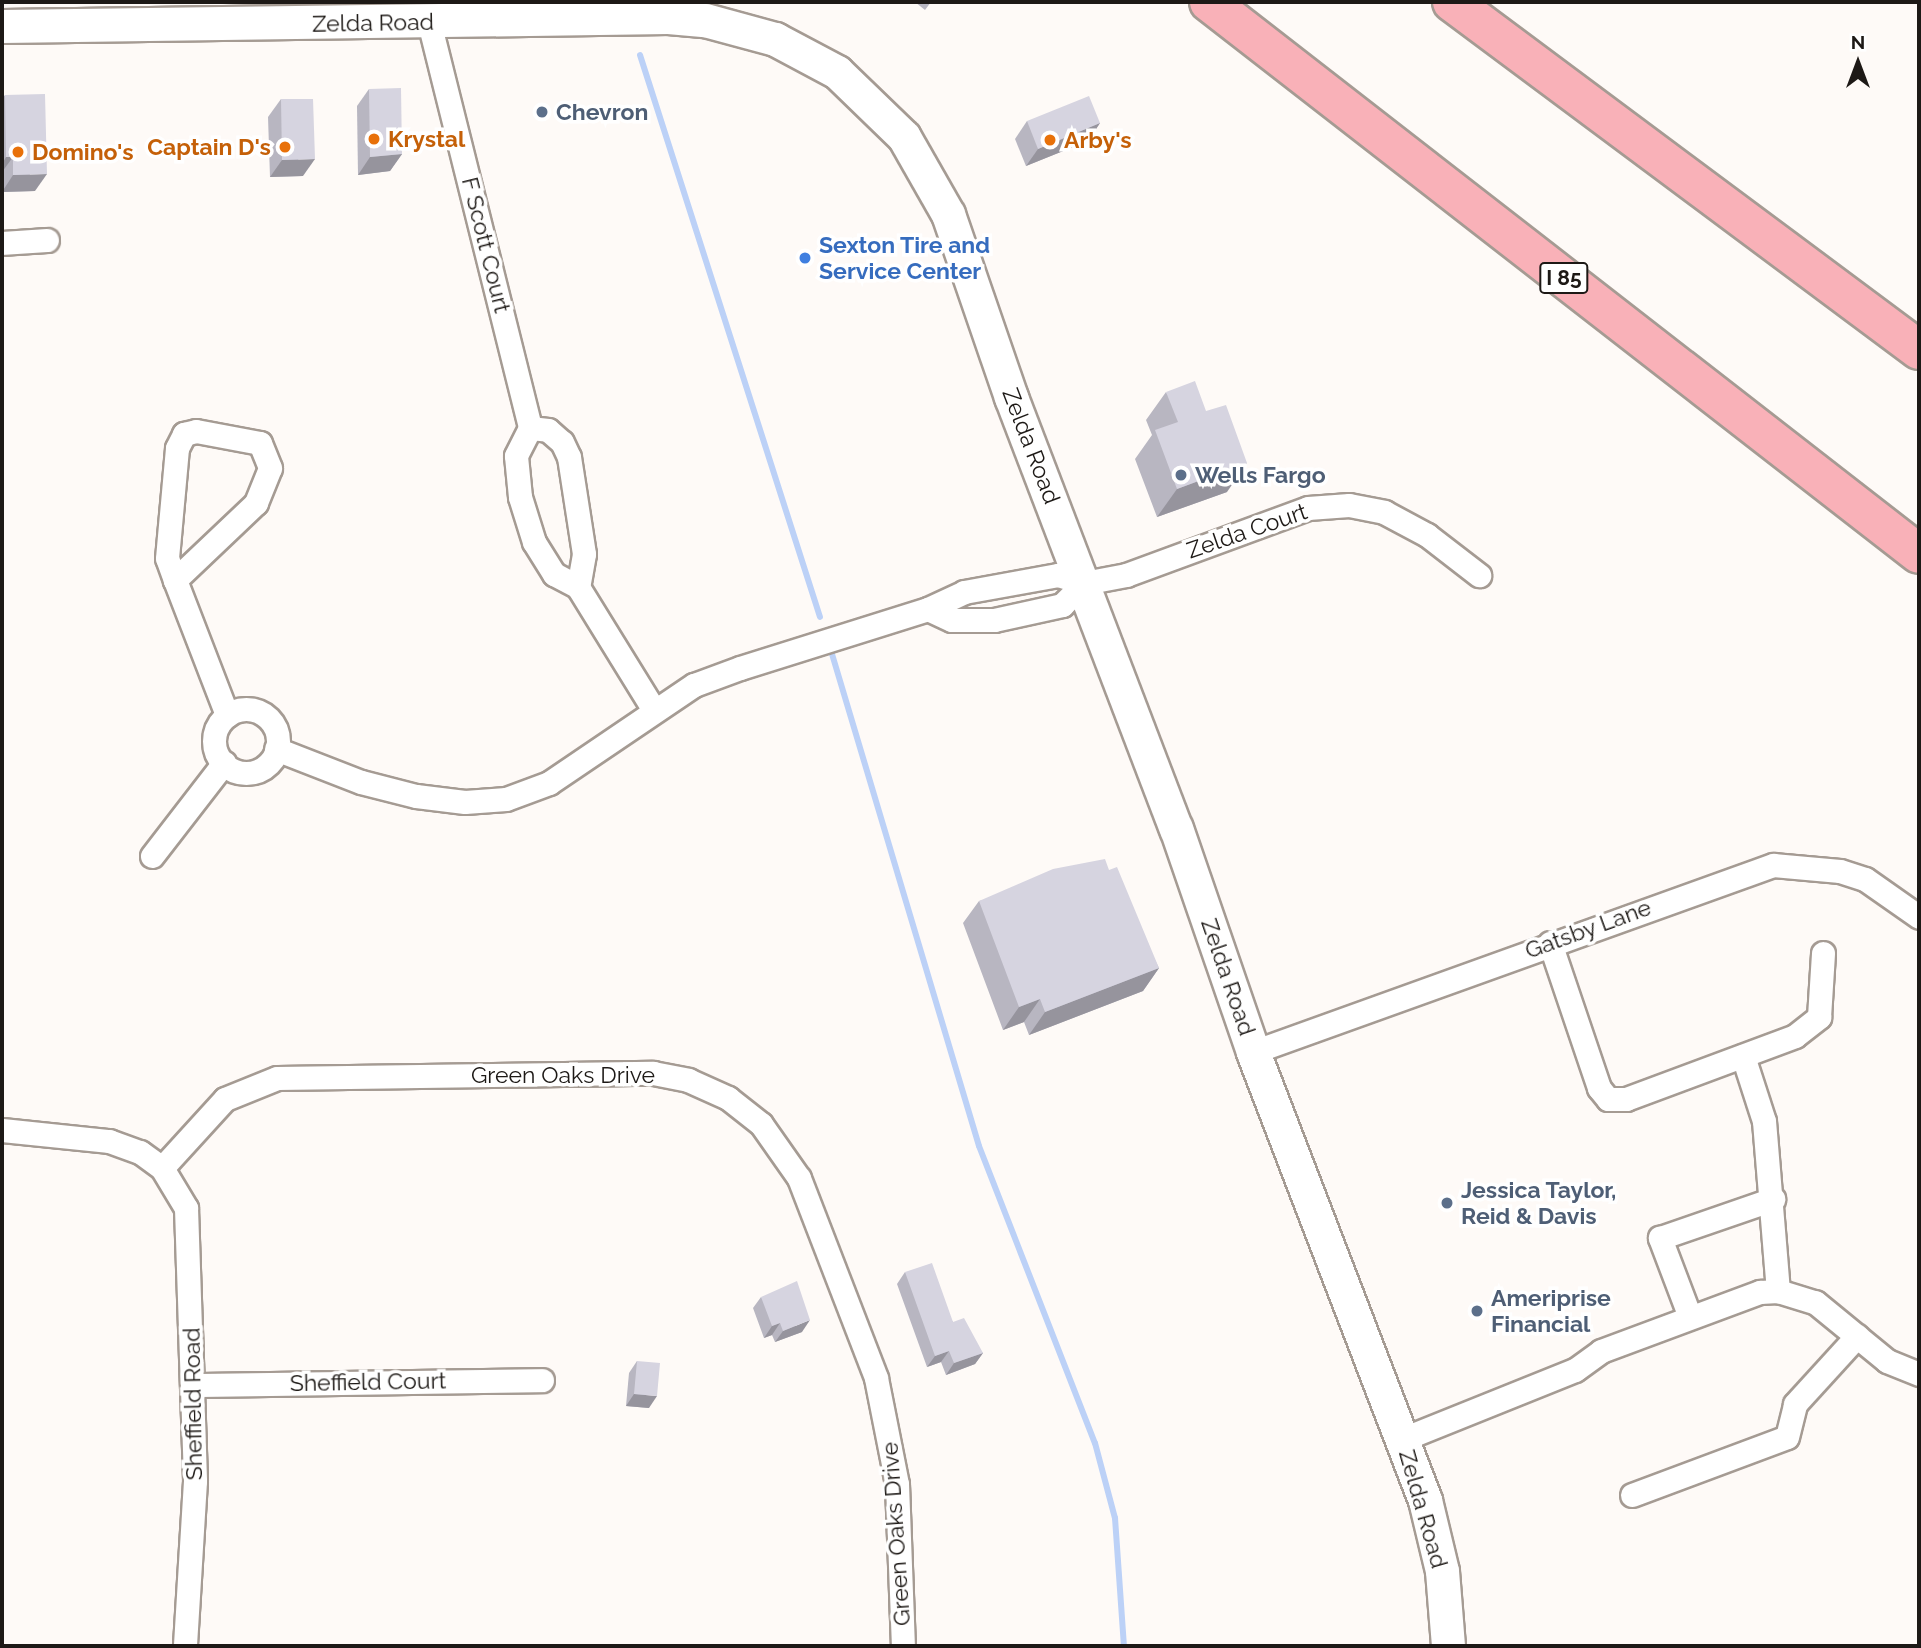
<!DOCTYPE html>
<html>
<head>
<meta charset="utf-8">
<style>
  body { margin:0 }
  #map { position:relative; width:1921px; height:1648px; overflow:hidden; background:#fefaf7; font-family:Raleway,sans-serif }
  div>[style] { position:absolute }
  .stream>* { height:6px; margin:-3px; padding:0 3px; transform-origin:3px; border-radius:3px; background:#bcd1f7 }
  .roads { filter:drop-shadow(2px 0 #a59b93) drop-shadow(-2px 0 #a59b93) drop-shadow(0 2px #a59b93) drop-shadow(0 -2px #a59b93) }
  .street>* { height:23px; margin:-11.5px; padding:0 11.5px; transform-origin:11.5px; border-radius:11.5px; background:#fff }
  .street>.ring { margin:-11.5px; padding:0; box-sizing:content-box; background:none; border:23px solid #fff; border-radius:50% }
  .secondary>* { height:33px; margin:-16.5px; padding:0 16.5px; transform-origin:16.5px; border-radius:16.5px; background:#fff }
  .highway>* { height:38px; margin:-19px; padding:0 19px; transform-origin:19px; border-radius:19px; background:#f9b1b8 }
  .wall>* { inset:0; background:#b8b6c1 }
  .shaded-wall>* { inset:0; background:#96949d }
  .building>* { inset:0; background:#d6d4e0 }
  .dots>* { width:19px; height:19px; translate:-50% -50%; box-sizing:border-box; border:4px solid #fff; border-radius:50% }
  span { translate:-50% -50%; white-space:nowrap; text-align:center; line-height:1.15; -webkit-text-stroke:7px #fff; paint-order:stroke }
  .shield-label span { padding:2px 5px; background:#fff; border:2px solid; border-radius:5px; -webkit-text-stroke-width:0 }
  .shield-label { font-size:21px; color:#1d1916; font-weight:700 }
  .street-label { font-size:23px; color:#1d1916 }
  .service-label { font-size:23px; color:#4e5e75; font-weight:700 }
  .left { translate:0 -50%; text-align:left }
  .food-label { font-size:23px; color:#c56008; font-weight:700 }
  .right { translate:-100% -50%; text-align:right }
  .shop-label { font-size:23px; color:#366cbe; font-weight:700 }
  .frame { position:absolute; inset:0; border:4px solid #1d1916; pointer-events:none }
  .north { position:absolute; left:1823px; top:28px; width:70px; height:70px; -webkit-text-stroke:5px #fff; paint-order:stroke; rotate:0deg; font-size:19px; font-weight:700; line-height:28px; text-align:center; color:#1d1916 }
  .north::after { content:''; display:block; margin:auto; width:24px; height:32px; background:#1d1916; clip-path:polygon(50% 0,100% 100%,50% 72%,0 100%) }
</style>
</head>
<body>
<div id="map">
  <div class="stream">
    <div style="left:640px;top:55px;width:590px;rotate:72.24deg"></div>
    <div style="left:832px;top:654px;width:513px;rotate:73.36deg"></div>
    <div style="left:979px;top:1146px;width:319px;rotate:68.7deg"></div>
    <div style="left:1095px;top:1443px;width:78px;rotate:75.1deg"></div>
    <div style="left:1115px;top:1518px;width:128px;rotate:86deg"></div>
  </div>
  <div class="roads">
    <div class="street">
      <div style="left:429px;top:22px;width:418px;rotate:76deg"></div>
      <div style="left:530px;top:428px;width:18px;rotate:6deg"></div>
      <div style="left:548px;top:430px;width:18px;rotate:41deg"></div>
      <div style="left:562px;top:442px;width:17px;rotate:65deg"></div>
      <div style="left:569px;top:457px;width:98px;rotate:81.2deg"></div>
      <div style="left:584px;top:554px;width:34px;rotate:100deg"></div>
      <div style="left:578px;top:587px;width:145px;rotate:58.3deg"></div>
      <div style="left:2px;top:243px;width:45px;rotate:-3.8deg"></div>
      <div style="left:530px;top:428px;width:31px;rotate:117deg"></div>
      <div style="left:516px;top:456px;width:41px;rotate:84.4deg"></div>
      <div style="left:520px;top:497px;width:47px;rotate:72.7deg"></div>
      <div style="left:534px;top:542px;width:38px;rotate:58deg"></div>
      <div style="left:554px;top:574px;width:27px;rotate:28deg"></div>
      <div style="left:196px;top:431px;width:65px;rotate:10.6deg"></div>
      <div style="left:260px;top:443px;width:27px;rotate:68deg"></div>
      <div style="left:270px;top:468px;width:38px;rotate:112deg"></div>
      <div style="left:256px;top:503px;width:112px;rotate:136.5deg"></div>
      <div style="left:175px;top:580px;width:23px;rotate:-110deg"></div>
      <div style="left:167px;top:558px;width:110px;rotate:-84.8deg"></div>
      <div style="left:177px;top:448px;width:16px;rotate:-63deg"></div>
      <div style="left:184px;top:434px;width:12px;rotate:-14deg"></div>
      <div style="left:175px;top:580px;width:145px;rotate:68.9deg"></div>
      <div style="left:928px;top:609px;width:26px;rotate:25deg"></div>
      <div style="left:952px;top:620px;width:42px"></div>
      <div style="left:994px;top:620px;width:70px;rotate:-12.4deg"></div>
      <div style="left:1062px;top:605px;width:31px;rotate:-45deg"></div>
      <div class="ring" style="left:214px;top:709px;width:41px;height:41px"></div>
      <div style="left:276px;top:749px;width:91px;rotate:21.2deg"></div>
      <div style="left:361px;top:782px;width:57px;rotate:14.3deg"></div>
      <div style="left:416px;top:796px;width:49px;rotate:7deg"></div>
      <div style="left:465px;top:802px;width:41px;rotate:-4.2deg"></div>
      <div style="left:506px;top:799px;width:46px;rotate:-20.4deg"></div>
      <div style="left:549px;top:783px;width:175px;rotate:-34.1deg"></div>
      <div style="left:694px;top:685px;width:49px;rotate:-20.3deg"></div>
      <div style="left:740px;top:668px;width:197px;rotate:-17.4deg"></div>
      <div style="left:928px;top:609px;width:40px;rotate:-25deg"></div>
      <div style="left:964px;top:592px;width:96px;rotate:-10.3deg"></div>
      <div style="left:1058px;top:575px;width:27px;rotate:17deg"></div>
      <div style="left:1084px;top:583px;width:43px;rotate:-10.8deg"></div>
      <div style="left:1126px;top:575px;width:194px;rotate:-20.2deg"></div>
      <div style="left:1308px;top:508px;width:41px;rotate:-4.2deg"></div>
      <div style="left:1349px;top:505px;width:36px;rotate:11deg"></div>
      <div style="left:1384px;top:512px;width:49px;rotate:28.1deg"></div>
      <div style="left:1427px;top:535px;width:66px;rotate:37.6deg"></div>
      <div style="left:152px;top:856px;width:118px;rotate:-52.3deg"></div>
      <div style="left:1550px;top:943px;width:153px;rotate:71.3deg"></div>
      <div style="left:1599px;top:1088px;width:14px;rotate:51deg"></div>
      <div style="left:1608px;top:1099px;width:18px"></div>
      <div style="left:1626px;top:1099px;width:180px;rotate:-20.4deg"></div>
      <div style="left:1795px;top:1036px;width:31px;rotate:-38deg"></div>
      <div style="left:1819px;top:1017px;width:64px;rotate:-86.4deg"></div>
      <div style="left:1253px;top:1052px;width:553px;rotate:-19.78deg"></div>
      <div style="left:1773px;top:865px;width:67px;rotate:5.1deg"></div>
      <div style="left:1840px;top:871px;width:26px;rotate:18deg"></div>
      <div style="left:1865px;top:879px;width:66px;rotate:35.1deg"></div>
      <div style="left:1743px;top:1056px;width:68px;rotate:72.1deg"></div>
      <div style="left:1764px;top:1121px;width:171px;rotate:85.3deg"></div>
      <div style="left:2px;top:1130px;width:108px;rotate:5.9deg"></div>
      <div style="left:109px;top:1141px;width:33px;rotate:20deg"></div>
      <div style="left:140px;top:1152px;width:27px;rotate:36deg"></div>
      <div style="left:162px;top:1168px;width:47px;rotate:59deg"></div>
      <div style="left:186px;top:1208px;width:273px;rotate:88.1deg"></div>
      <div style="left:195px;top:1481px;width:165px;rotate:93.5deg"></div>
      <div style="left:162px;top:1168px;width:93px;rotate:-47.6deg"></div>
      <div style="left:225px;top:1099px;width:56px;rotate:-22deg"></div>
      <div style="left:277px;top:1078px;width:376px;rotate:-0.8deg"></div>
      <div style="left:653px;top:1073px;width:36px;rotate:11deg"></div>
      <div style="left:688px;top:1080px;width:44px;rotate:24.2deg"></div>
      <div style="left:728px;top:1098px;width:42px;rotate:38.2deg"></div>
      <div style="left:761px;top:1124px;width:66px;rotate:54.9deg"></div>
      <div style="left:799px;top:1178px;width:214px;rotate:68.9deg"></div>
      <div style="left:876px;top:1378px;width:108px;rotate:78.8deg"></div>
      <div style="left:897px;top:1484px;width:162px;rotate:87.9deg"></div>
      <div style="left:1690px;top:1317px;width:85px;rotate:-110.8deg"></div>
      <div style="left:1660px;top:1238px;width:120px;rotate:-19deg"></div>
      <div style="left:193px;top:1385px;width:349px;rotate:-0.8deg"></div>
      <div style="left:1403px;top:1439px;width:185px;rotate:-21.9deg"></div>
      <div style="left:1575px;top:1370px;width:32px;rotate:-36deg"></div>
      <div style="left:1601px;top:1351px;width:170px;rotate:-20.4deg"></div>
      <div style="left:1760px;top:1292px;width:18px;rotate:-3deg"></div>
      <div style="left:1778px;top:1291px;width:39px;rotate:17deg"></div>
      <div style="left:1815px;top:1302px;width:93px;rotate:39.3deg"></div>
      <div style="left:1887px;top:1361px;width:35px;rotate:22deg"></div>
      <div style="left:1632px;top:1495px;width:165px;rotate:-20.5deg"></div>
      <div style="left:1787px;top:1437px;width:34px;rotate:-76deg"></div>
      <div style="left:1795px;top:1404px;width:92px;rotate:-47.6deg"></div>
    </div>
    <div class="secondary">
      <div style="left:2px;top:26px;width:666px;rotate:-0.77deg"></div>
      <div style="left:668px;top:17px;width:37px;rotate:5deg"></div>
      <div style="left:705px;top:20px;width:73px;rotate:15.2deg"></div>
      <div style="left:775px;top:39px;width:70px;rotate:28deg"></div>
      <div style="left:837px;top:72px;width:93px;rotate:44.1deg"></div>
      <div style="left:904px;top:137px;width:89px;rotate:60.3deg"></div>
      <div style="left:948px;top:214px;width:194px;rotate:71deg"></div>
      <div style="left:1011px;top:397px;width:462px;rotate:69.1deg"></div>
      <div style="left:1176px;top:828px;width:237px;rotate:71deg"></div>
      <div style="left:1253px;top:1052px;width:480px;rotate:69deg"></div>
      <div style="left:1425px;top:1500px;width:73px;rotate:76.5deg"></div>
      <div style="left:1442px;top:1571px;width:75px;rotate:85.4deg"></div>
    </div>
    <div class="highway">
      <div style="left:1209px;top:2px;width:899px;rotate:37.86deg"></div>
      <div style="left:1452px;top:2px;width:582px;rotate:36.69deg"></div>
    </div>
  </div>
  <div class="wall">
    <div style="clip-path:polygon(915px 2px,931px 2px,925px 10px)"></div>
    <div style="clip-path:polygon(369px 89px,402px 154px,390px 171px,358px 175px,357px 106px)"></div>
    <div style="clip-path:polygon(5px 95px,35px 191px,2px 192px,2px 99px)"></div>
    <div style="clip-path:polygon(281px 99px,303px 176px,270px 177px,268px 117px)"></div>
    <div style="clip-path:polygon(1027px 121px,1100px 123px,1088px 141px,1026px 166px,1015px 139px)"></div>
    <div style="clip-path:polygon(1166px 392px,1227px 492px,1157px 517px,1135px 459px,1152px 435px,1146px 420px)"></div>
    <div style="clip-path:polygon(1109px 870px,1159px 968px,1143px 991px,1029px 1035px,1024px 1022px,1003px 1030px,963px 923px,979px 901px)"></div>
    <div style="clip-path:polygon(905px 1272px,983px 1353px,975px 1364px,946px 1375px,941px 1362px,927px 1367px,897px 1284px)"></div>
    <div style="clip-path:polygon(761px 1297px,802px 1332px,775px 1342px,772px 1335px,764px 1338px,753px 1308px)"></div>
    <div style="clip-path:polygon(637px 1361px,649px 1408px,626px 1406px,629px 1373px)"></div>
  </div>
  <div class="shaded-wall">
    <div style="clip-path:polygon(1100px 123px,1088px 141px,1026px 166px,1038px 149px)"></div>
    <div style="clip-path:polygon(402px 154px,390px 171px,358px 175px,370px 157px)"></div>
    <div style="clip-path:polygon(6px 157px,13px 157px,2px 172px,2px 164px)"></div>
    <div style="clip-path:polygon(315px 159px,303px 176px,270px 177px,282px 160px)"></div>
    <div style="clip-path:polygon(47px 174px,35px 191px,2px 192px,13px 175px)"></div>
    <div style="clip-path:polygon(1247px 463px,1227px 492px,1157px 517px,1177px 489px)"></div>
    <div style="clip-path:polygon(1159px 968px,1143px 991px,1029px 1035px,1045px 1012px)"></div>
    <div style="clip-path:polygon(1040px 999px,1024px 1022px,1003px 1030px,1019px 1007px)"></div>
    <div style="clip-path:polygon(810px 1320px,802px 1332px,775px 1342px,783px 1331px)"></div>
    <div style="clip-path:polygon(780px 1323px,772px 1335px,764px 1338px,772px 1326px)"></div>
    <div style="clip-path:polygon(949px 1351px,941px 1362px,927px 1367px,935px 1356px)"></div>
    <div style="clip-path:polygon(983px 1353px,975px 1364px,946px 1375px,954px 1363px)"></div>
    <div style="clip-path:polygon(634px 1394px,657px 1396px,649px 1408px,626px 1406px)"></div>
  </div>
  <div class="building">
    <div style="clip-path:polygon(401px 88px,402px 154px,370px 157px,369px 89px)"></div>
    <div style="clip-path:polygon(45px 94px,47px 174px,13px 175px,13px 157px,6px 157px,5px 95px)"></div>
    <div style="clip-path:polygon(1089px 96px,1100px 123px,1038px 149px,1027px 121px)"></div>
    <div style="clip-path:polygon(281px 99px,313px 99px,315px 159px,282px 160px)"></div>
    <div style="clip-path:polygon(1195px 381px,1206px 411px,1226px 405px,1247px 463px,1177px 489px,1155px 430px,1178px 422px,1166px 392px)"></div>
    <div style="clip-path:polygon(1105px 859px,1109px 870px,1117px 867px,1159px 968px,1045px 1012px,1040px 999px,1019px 1007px,979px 901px,1053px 869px)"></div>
    <div style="clip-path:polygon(932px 1263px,953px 1322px,964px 1318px,983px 1353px,954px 1363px,949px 1351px,935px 1356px,905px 1272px)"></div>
    <div style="clip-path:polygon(797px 1281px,810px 1320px,783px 1331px,780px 1323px,772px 1326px,761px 1297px)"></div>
    <div style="clip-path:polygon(637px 1361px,660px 1363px,657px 1396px,634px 1394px)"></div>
  </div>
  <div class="dots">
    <div style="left:542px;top:112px;background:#5c6f8a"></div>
    <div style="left:374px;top:139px;background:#e8710a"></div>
    <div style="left:1050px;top:140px;background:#e8710a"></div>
    <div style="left:285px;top:147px;background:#e8710a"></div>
    <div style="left:18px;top:152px;background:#e8710a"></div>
    <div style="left:805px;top:258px;background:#3f7fe0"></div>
    <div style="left:1181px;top:475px;background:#5c6f8a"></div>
    <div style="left:1447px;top:1203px;background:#5c6f8a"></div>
    <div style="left:1477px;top:1311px;background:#5c6f8a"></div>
  </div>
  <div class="shield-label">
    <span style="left:1564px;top:278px">I 85</span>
  </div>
  <div class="street-label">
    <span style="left:373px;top:23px;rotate:-1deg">Zelda Road</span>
    <span style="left:486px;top:245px;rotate:76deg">F Scott Court</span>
    <span style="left:1031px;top:446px;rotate:69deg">Zelda Road</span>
    <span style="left:1247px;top:531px;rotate:-19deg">Zelda Court</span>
    <span style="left:1588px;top:929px;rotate:-20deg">Gatsby Lane</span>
    <span style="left:1228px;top:977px;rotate:71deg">Zelda Road</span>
    <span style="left:563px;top:1075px">Green Oaks Drive</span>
    <span style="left:368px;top:1382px;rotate:-1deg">Sheffield Court</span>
    <span style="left:193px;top:1404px;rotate:-91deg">Sheffield Road</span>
    <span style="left:1423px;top:1509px;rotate:74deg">Zelda Road</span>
    <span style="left:896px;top:1534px;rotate:-94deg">Green Oaks Drive</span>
  </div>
  <div class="service-label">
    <span class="left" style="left:556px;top:112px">Chevron</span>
    <span class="left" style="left:1195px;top:475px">Wells Fargo</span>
    <span class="left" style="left:1461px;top:1203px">Jessica Taylor,<br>Reid &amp; Davis</span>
    <span class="left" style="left:1491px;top:1311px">Ameriprise<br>Financial</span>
  </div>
  <div class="food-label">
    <span class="left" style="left:388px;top:139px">Krystal</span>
    <span class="left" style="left:1064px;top:140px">Arby's</span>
    <span class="right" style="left:271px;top:147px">Captain D's</span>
    <span class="left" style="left:32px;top:152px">Domino's</span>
  </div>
  <div class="shop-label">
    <span class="left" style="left:819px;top:258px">Sexton Tire and<br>Service Center</span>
  </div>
  <div class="frame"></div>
  <div class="north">N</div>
</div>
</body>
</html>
